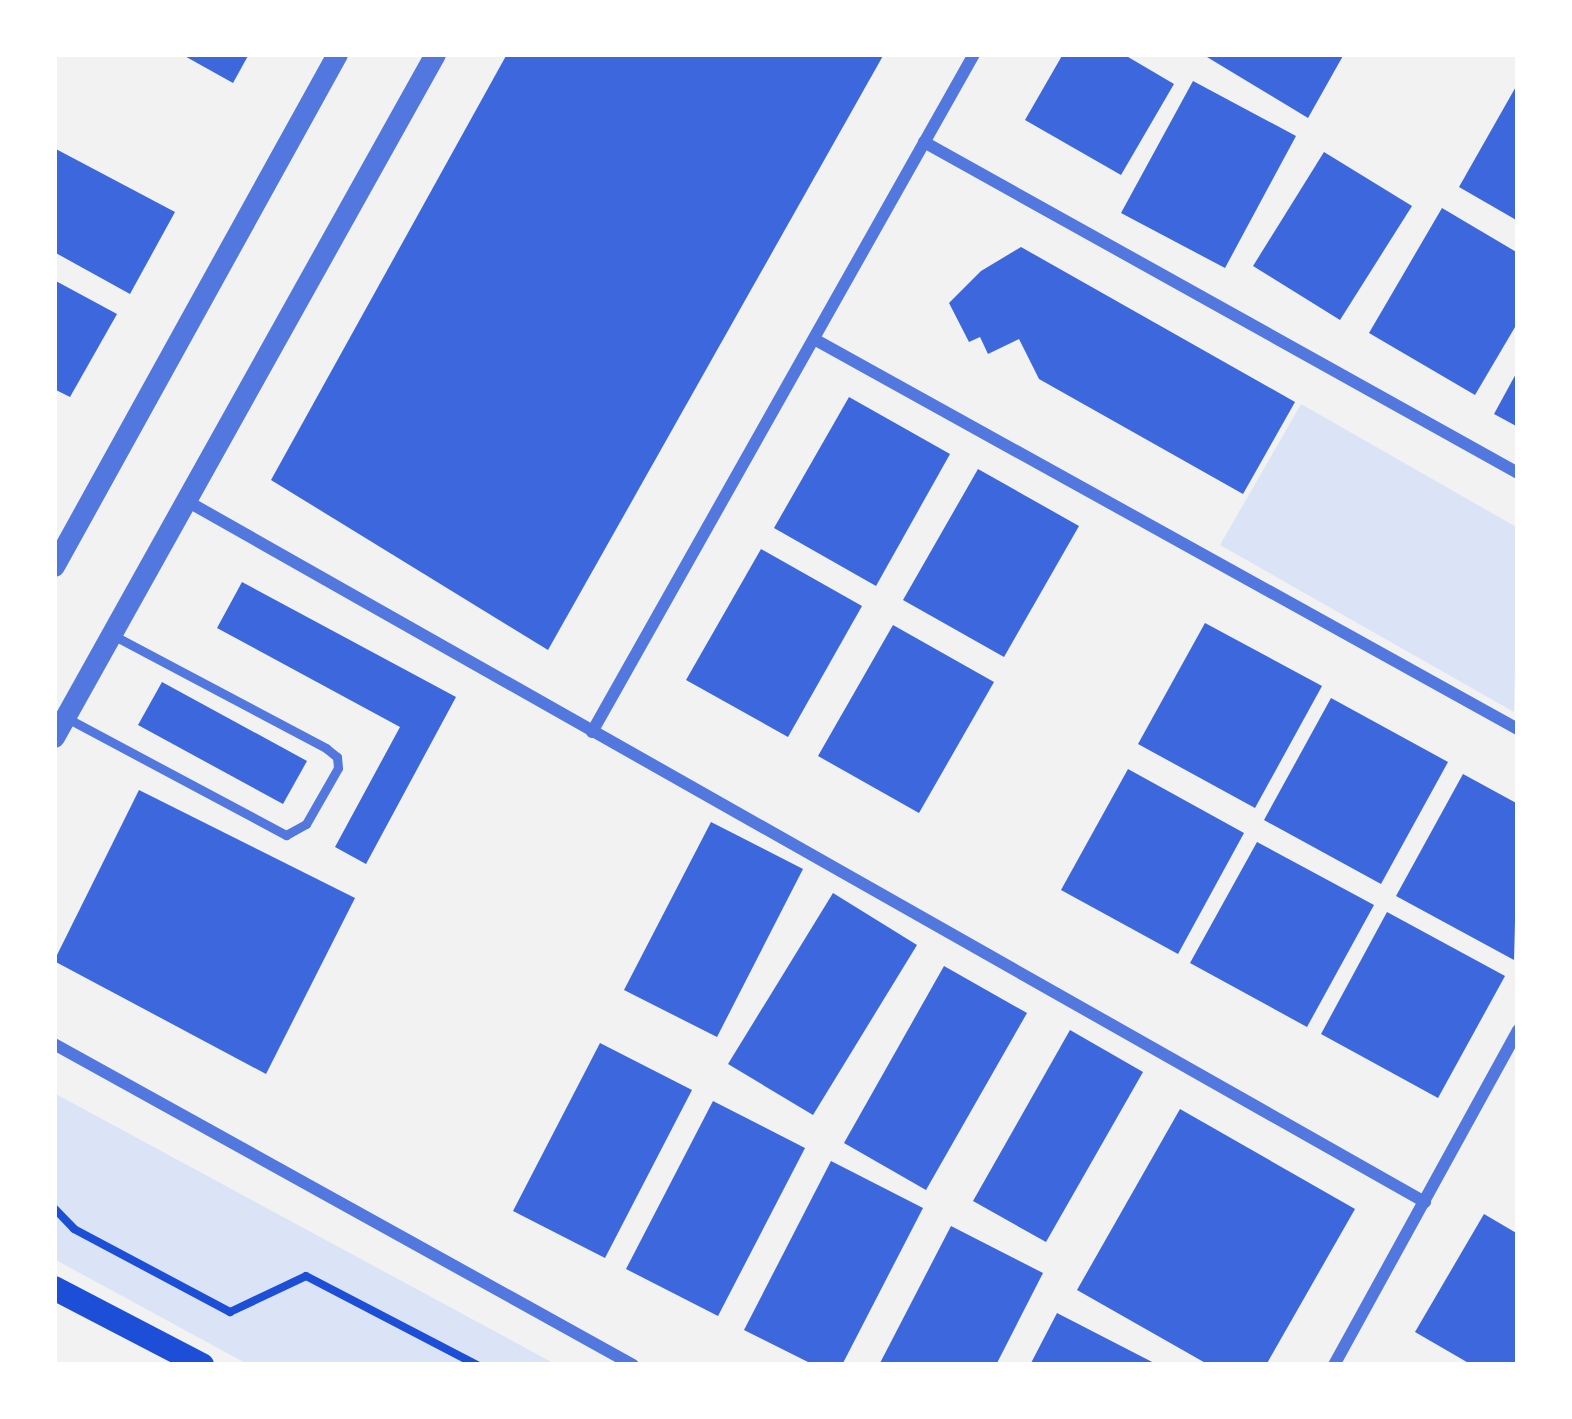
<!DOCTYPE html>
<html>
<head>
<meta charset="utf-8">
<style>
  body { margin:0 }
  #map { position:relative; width:1572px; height:1419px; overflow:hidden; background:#f2f2f2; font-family:Signika,sans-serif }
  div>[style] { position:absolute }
  .green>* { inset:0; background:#dbe4f7 }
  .building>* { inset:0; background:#3d67dc }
  .path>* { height:8px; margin:-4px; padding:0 4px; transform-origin:4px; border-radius:4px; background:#1d4ed8 }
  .service>* { height:9px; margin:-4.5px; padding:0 4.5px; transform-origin:4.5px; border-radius:4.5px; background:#5277de }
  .minor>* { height:12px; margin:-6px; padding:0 6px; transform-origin:6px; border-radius:6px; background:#5277de }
  .tertiary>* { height:21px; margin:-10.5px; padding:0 10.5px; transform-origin:10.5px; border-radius:10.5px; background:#5277de }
  .secondary>* { height:24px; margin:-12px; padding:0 12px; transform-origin:12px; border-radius:12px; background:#1d4ed8 }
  span { translate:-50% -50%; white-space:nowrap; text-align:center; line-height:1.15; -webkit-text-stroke:9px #fff; paint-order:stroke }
  .frame { position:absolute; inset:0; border:57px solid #fff; pointer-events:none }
</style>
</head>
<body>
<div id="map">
  <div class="green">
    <div style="clip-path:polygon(1301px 404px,1518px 528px,1514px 712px,1220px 545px)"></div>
    <div style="clip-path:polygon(54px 1093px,557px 1365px,249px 1365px,54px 1259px)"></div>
  </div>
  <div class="building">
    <div style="clip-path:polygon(181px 54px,249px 54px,233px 83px)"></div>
    <div style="clip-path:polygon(507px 54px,884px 54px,548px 650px,271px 480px)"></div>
    <div style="clip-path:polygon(1063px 54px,1123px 54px,1174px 84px,1121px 175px,1025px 120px)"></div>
    <div style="clip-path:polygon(1202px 54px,1344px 54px,1308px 118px)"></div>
    <div style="clip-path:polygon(1193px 81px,1296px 136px,1225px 268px,1121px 213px)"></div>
    <div style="clip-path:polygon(1518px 83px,1518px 221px,1459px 187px)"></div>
    <div style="clip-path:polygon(54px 148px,175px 212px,130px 294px,54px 252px)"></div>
    <div style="clip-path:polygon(1324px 152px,1412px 206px,1340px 320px,1253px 266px)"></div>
    <div style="clip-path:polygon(1442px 208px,1518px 253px,1518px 322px,1475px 395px,1369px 333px)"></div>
    <div style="clip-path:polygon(1021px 247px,1295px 402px,1243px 494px,1039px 379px,1019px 339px,988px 354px,980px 337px,969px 342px,949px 303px,981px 271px)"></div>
    <div style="clip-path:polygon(54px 280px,117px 314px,70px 397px,54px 389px)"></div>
    <div style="clip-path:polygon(1518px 370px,1518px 427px,1494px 414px)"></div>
    <div style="clip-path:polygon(849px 397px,950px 454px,876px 586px,774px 528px)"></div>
    <div style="clip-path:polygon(978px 469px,1079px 526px,1004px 657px,903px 600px)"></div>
    <div style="clip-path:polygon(761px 549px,862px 606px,788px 737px,686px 680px)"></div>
    <div style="clip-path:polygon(242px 582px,456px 697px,366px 864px,335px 847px,400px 727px,217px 628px)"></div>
    <div style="clip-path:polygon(1205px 623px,1322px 686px,1255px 808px,1138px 744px)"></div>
    <div style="clip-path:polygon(893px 625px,994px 682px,919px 813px,818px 756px)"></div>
    <div style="clip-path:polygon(162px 682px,307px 761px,283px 804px,138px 725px)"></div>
    <div style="clip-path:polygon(1331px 698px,1448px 762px,1381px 884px,1264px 820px)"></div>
    <div style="clip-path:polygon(1128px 769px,1244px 833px,1178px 954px,1061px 890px)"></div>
    <div style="clip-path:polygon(1463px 774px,1518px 804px,1514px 960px,1396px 896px)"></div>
    <div style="clip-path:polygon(139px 790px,355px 898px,266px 1074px,54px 961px)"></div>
    <div style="clip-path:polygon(711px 822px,803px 869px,717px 1037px,624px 990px)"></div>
    <div style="clip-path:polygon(1257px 842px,1374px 905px,1307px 1027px,1190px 963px)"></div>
    <div style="clip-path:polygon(833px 893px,917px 945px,813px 1115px,728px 1064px)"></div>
    <div style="clip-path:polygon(1387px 912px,1505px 976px,1438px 1098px,1321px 1034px)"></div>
    <div style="clip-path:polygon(944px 966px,1027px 1013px,926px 1190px,844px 1143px)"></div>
    <div style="clip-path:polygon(1070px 1030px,1143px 1072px,1046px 1242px,973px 1201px)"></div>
    <div style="clip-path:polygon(600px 1043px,692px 1090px,605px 1258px,513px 1211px)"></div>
    <div style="clip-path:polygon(713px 1101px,805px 1148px,718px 1316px,626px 1269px)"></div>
    <div style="clip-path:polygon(1180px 1109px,1355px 1209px,1266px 1365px,1209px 1365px,1077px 1290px)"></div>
    <div style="clip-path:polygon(831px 1161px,923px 1208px,842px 1365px,814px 1365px,744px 1330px)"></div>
    <div style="clip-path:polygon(1484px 1214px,1518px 1234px,1518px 1365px,1472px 1365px,1415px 1332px)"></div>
    <div style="clip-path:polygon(951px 1226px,1043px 1273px,996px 1365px,879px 1365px)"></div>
    <div style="clip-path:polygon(1057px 1313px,1158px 1365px,1030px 1365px)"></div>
  </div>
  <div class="path">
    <div style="left:54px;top:1208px;width:29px;rotate:46deg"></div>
    <div style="left:74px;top:1229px;width:177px;rotate:28deg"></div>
    <div style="left:230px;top:1312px;width:84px;rotate:-25.3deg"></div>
    <div style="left:306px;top:1276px;width:193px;rotate:27.5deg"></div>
  </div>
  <div class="service">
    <div style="left:65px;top:717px;width:251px;rotate:28.1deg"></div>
    <div style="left:286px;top:835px;width:23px;rotate:-29deg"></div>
    <div style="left:306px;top:824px;width:64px;rotate:-60.3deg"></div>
    <div style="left:338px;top:768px;width:11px;rotate:-95deg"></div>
    <div style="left:337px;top:757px;width:14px;rotate:-141deg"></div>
    <div style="left:326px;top:748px;width:243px;rotate:-152.1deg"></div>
  </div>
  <div class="minor">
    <div style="left:924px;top:142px;width:680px;rotate:29.13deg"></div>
    <div style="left:814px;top:339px;width:805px;rotate:28.99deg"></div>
    <div style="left:185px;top:500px;width:1425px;rotate:29.52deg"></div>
    <div style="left:592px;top:732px;width:778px;rotate:-60.6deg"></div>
    <div style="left:54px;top:1044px;width:662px;rotate:29deg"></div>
    <div style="left:1334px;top:1365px;width:382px;rotate:-61.2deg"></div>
  </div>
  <div class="tertiary">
    <div style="left:54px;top:566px;width:585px;rotate:-61.07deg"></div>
    <div style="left:54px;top:737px;width:782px;rotate:-60.85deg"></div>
  </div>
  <div class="secondary">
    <div style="left:54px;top:1288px;width:167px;rotate:27.5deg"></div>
  </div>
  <div class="frame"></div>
</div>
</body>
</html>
